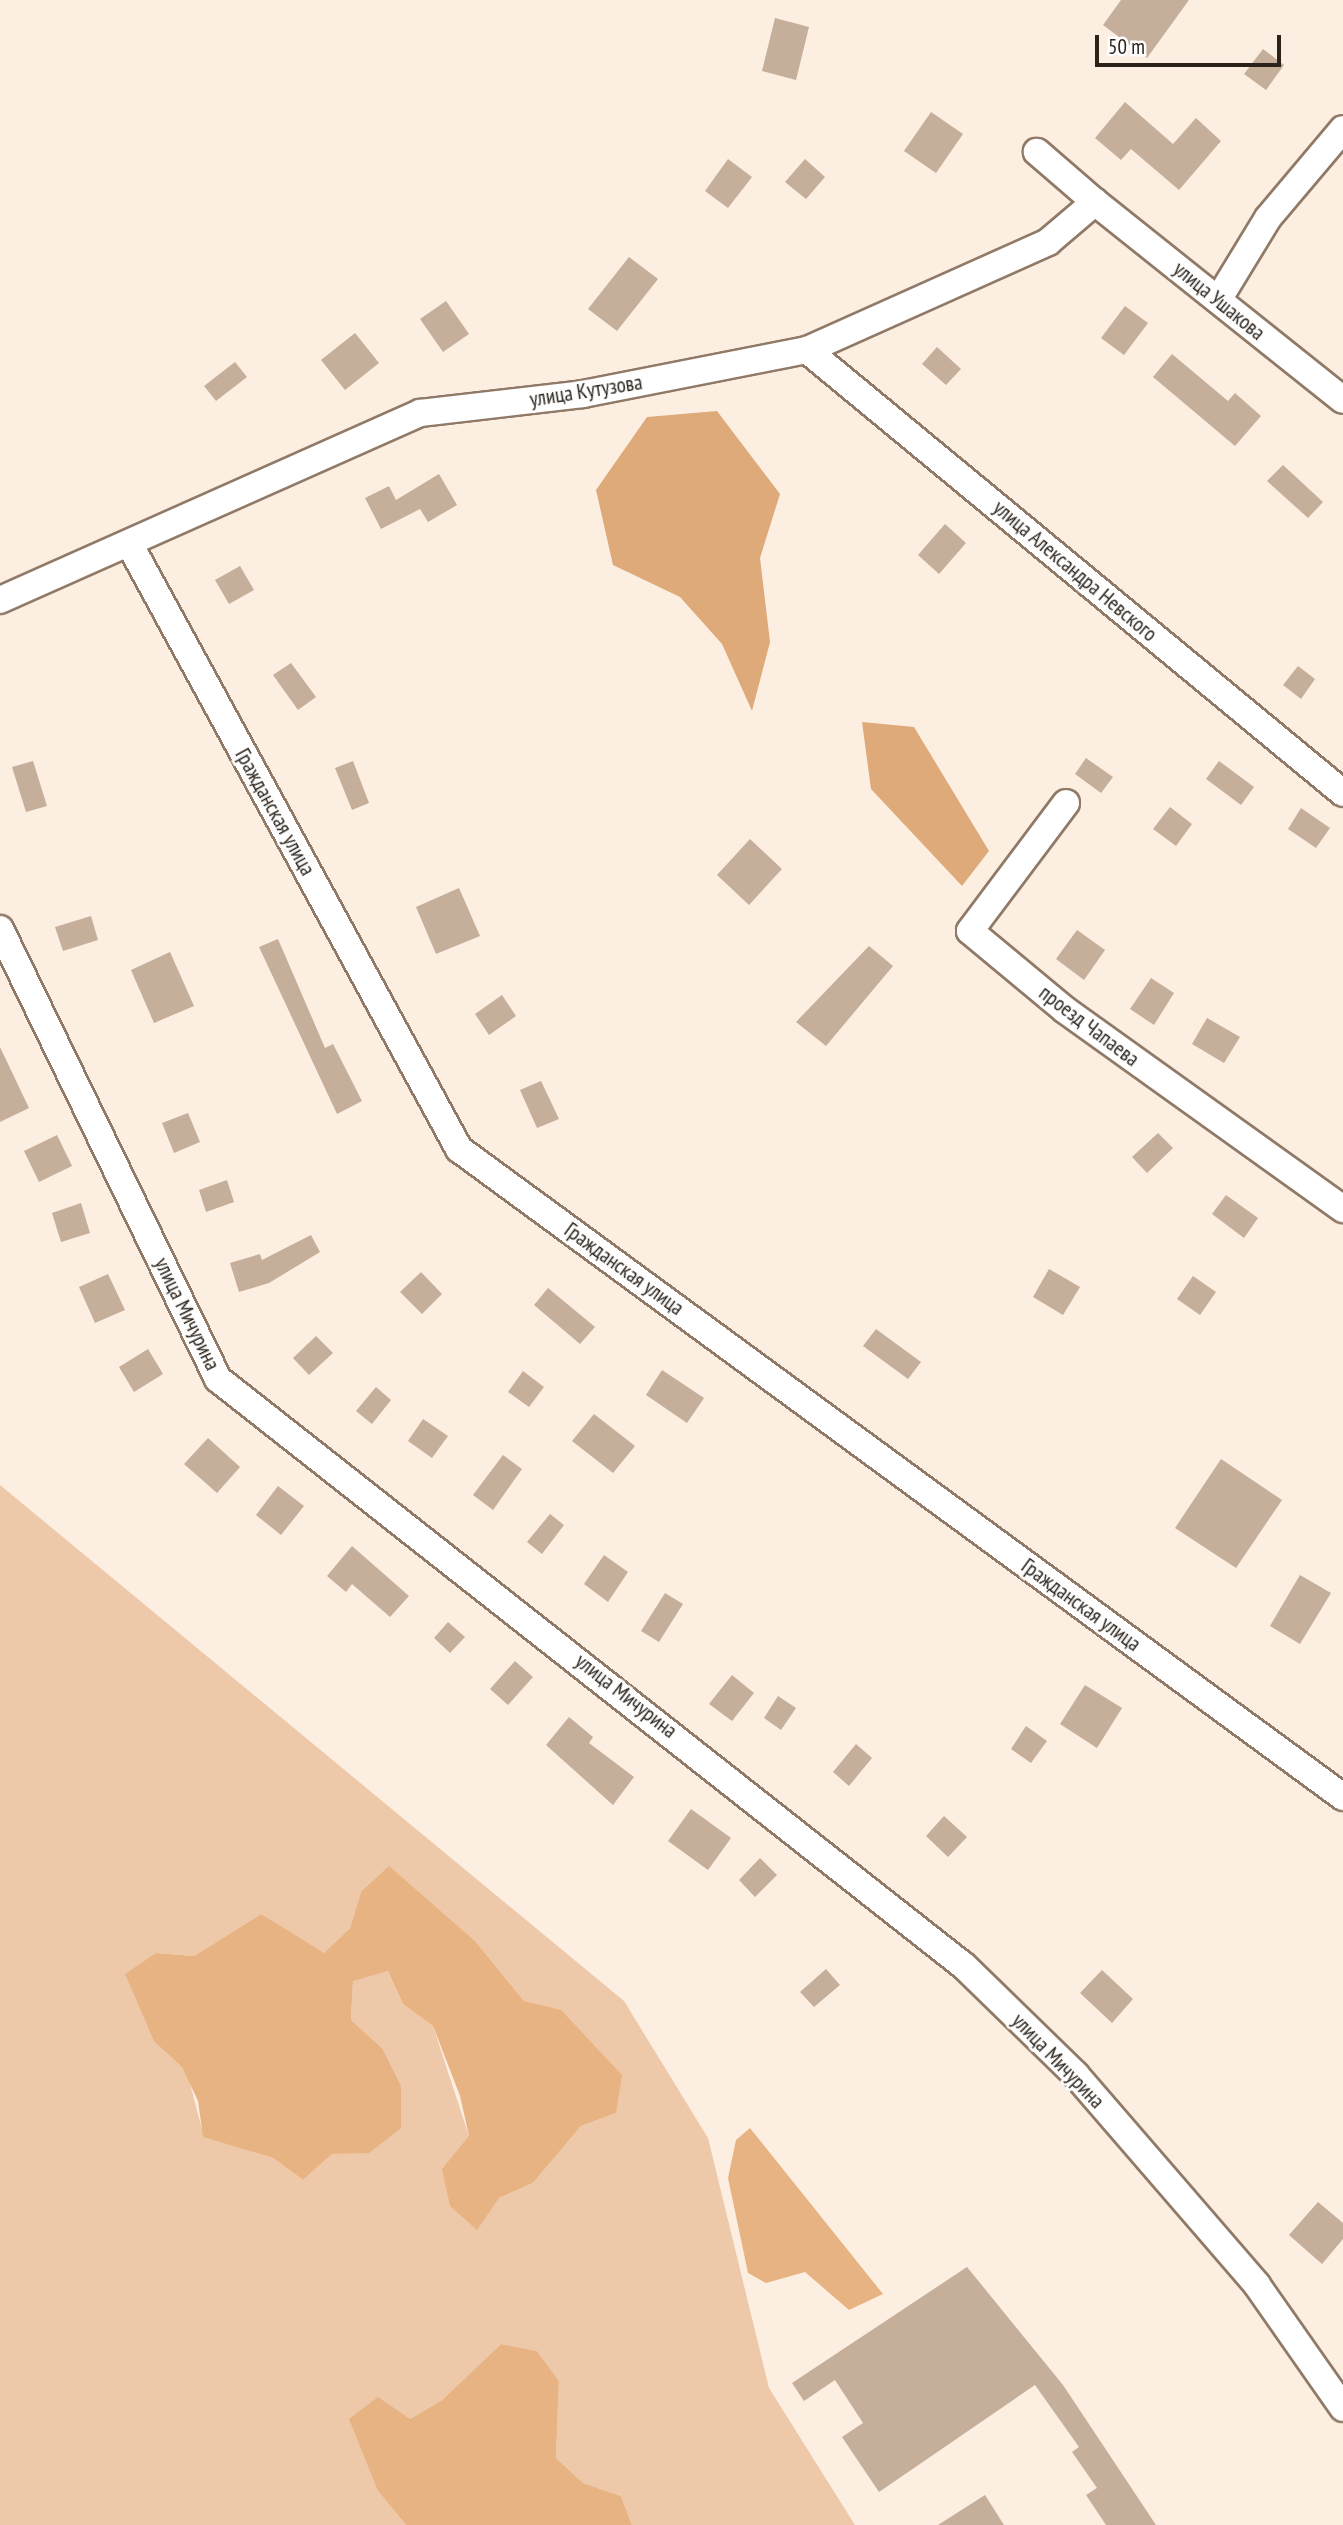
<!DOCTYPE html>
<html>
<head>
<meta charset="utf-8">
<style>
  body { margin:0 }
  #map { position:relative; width:1343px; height:2525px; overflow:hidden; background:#fdeee2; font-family:"PT Sans Narrow",sans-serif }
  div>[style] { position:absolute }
  .green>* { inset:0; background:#edc9aa }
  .forest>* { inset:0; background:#e8b383 }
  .water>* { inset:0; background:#deaa7a }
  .building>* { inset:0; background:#c5ae9a }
  .roads { filter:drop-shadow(2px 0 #907a67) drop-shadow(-2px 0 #907a67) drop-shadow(0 2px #907a67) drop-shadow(0 -2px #907a67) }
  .street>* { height:26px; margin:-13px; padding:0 13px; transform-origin:13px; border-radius:13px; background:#fff }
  span { translate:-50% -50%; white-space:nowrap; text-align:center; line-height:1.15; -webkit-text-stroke:5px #fefefe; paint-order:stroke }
  .street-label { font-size:21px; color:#2b231b }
  .scale { position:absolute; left:1095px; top:35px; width:186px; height:32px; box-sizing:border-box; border:4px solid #2b231b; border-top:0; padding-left:9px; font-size:21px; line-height:24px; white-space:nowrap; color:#2b231b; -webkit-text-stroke:5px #fefefe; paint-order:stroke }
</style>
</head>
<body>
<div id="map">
  <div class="green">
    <div style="clip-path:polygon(evenodd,0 1485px,624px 2001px,708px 2138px,769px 2388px,855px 2525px,632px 2525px,621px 2496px,583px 2483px,556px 2458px,559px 2381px,537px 2351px,501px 2344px,442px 2400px,410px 2419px,378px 2491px,406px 2525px,0 2525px,0 1485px,361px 1892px,476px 1942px,524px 2001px,561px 2011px,616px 2113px,581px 2126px,533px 2183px,499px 2198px,469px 2136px,433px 2026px,403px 2004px,388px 1971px,353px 1980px,351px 2020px,382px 2048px,370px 2152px,332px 2154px,303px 2180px,273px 2158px,204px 2137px,156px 1953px,194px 1956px,261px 1914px,323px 1954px,350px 1928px,361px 1892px)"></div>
  </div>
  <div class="forest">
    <div style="clip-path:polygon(389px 1866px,476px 1942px,524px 2001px,561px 2010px,622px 2075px,616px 2113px,581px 2126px,533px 2183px,499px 2198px,477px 2230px,450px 2206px,442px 2169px,469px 2136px,460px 2096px,433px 2026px,403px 2004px,388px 1971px,353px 1981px,351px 2020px,382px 2048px,401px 2086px,401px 2128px,369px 2153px,332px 2154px,303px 2180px,273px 2158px,203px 2137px,198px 2101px,182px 2067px,154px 2041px,125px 1974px,156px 1953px,194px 1956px,261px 1914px,324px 1953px,350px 1928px,361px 1892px)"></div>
    <div style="clip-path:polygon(750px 2128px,883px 2294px,849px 2310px,805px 2272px,766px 2283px,748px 2273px,728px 2178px,736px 2140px)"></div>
    <div style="clip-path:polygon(501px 2344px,537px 2351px,559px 2381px,556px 2458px,583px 2483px,621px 2496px,632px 2525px,406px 2525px,378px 2491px,349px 2419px,378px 2397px,410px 2419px,442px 2400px)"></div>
  </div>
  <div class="water">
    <div style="clip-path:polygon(717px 411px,780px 494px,760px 558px,770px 642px,752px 711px,722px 644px,680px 597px,613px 565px,596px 490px,647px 417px)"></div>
    <div style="clip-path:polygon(862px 722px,914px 727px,989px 851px,962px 886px,871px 789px)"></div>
  </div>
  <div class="building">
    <div style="clip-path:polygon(1121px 0,1189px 0,1147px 58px,1103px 25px)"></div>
    <div style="clip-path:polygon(775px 18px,809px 27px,796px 80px,762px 71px)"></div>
    <div style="clip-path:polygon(1263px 49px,1284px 65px,1266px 90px,1244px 74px)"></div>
    <div style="clip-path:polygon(1125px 102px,1173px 144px,1196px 118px,1221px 141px,1179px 190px,1131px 149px,1121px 160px,1095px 138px)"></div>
    <div style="clip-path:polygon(931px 112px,963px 134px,936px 173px,904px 151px)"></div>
    <div style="clip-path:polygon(728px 159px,752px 177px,728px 208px,705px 191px)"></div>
    <div style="clip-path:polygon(805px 159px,825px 177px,806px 199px,785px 182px)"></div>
    <div style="clip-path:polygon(629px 257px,658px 279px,617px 331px,588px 309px)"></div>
    <div style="clip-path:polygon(446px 301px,469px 334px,443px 352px,420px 319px)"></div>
    <div style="clip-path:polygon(1125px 306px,1148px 323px,1124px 355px,1101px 338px)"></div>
    <div style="clip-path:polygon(355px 333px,379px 363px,345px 390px,321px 360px)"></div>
    <div style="clip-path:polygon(937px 347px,961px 369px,946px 385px,922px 364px)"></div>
    <div style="clip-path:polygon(1172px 354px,1228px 401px,1235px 393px,1261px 416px,1235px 446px,1153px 377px)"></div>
    <div style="clip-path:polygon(235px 362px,247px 377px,216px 401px,204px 386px)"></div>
    <div style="clip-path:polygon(1283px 465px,1323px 502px,1308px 518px,1267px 481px)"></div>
    <div style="clip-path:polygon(439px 474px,457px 505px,428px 522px,420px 509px,381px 529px,365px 498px,389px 486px,396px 500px)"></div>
    <div style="clip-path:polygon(945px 524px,966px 543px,939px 574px,918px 555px)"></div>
    <div style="clip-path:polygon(240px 566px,254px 590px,229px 604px,215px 580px)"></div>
    <div style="clip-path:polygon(291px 663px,316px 697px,298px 710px,273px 675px)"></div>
    <div style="clip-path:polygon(1298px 666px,1315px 679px,1301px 699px,1283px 685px)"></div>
    <div style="clip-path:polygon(1086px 758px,1113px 777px,1101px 793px,1075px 774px)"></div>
    <div style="clip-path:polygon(33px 761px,47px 806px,26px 812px,12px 767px)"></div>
    <div style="clip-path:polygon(353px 761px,369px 803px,352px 810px,335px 768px)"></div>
    <div style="clip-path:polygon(1219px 761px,1254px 787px,1241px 805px,1206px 779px)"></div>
    <div style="clip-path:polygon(1170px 807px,1192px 824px,1176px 846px,1153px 829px)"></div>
    <div style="clip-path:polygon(1301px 808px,1330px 828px,1316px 848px,1288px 829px)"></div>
    <div style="clip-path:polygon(750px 839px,782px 869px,749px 905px,717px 875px)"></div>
    <div style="clip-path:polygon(459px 888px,480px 936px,436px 954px,416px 907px)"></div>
    <div style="clip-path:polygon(91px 916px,98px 940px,63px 951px,55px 927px)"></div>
    <div style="clip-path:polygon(1077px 930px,1105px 950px,1084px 980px,1056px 959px)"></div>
    <div style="clip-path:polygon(278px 939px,325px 1048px,333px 1044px,362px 1101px,337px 1114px,259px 947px)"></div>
    <div style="clip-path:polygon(869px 946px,893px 966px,826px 1046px,796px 1022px)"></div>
    <div style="clip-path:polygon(170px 952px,194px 1006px,154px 1023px,131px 970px)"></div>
    <div style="clip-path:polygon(1151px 978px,1174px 993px,1154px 1025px,1130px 1009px)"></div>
    <div style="clip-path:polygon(502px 995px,516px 1016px,489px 1035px,475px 1014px)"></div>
    <div style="clip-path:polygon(1207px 1018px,1240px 1037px,1224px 1063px,1192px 1044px)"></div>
    <div style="clip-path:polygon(0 1047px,29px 1108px,0 1122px)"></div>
    <div style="clip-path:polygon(541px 1081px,559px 1119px,537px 1128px,520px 1090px)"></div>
    <div style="clip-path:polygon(188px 1113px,200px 1142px,174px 1153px,162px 1123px)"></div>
    <div style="clip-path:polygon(1158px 1133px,1173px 1148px,1147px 1173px,1132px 1157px)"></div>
    <div style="clip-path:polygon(57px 1135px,72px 1166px,39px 1182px,24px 1151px)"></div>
    <div style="clip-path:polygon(227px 1180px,234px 1202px,206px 1212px,199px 1190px)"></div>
    <div style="clip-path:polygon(1226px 1195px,1258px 1218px,1244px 1238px,1212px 1214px)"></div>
    <div style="clip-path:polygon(81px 1203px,90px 1233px,61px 1242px,52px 1213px)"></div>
    <div style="clip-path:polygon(311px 1235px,320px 1252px,269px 1283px,239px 1292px,230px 1263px,260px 1254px,262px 1260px)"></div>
    <div style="clip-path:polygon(1049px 1269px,1080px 1287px,1063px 1315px,1033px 1297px)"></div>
    <div style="clip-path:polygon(421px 1272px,442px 1294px,422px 1314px,400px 1292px)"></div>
    <div style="clip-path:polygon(108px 1274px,125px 1310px,95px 1323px,79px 1287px)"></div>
    <div style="clip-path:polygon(1193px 1276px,1216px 1292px,1200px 1315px,1177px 1299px)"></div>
    <div style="clip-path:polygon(548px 1288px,595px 1327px,580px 1344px,534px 1305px)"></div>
    <div style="clip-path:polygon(876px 1329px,921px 1362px,908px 1379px,863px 1346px)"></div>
    <div style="clip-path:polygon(316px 1336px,333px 1353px,309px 1375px,293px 1358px)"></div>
    <div style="clip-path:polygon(148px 1349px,163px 1374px,134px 1392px,119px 1367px)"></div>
    <div style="clip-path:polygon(662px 1370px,704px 1398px,687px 1423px,646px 1395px)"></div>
    <div style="clip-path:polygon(523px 1371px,544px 1387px,529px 1407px,508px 1392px)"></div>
    <div style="clip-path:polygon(376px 1387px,391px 1400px,372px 1424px,356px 1411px)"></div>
    <div style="clip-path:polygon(594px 1414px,635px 1446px,613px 1473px,572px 1441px)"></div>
    <div style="clip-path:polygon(423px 1419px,448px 1436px,432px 1458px,408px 1441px)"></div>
    <div style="clip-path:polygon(208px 1438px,240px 1467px,217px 1493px,184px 1464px)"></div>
    <div style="clip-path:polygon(503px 1455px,522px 1469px,493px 1510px,473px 1495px)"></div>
    <div style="clip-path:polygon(1221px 1459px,1282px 1500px,1236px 1568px,1175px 1528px)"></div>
    <div style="clip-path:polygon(278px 1486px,304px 1506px,281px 1535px,256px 1515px)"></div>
    <div style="clip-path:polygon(550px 1514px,564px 1525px,542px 1554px,527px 1542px)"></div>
    <div style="clip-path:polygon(352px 1546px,409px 1596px,390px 1617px,352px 1584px,346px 1592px,327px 1576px)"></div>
    <div style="clip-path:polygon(604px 1555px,628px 1572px,608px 1602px,584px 1584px)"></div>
    <div style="clip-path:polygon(1300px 1575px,1331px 1593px,1300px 1644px,1270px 1626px)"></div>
    <div style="clip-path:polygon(665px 1593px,683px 1604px,659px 1642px,641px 1631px)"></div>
    <div style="clip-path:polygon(448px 1622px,465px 1637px,450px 1653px,434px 1638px)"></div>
    <div style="clip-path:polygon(515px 1661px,533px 1677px,508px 1705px,490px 1689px)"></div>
    <div style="clip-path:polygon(732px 1675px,754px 1693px,732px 1721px,709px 1704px)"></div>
    <div style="clip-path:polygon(1085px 1685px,1122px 1708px,1097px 1748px,1060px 1724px)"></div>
    <div style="clip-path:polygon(778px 1696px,796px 1708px,781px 1730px,764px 1718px)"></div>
    <div style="clip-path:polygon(569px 1717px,593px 1737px,589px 1743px,634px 1777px,613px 1805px,546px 1745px)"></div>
    <div style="clip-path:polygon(1026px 1726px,1047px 1741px,1031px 1763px,1011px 1749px)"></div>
    <div style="clip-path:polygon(856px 1744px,872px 1758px,849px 1786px,833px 1772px)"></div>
    <div style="clip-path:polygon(691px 1809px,731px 1838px,708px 1870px,668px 1841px)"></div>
    <div style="clip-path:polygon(944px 1816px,967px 1837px,948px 1857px,926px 1836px)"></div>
    <div style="clip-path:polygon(760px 1858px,777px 1875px,755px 1897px,739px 1880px)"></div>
    <div style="clip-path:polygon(826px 1969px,840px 1985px,814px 2007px,800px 1992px)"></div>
    <div style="clip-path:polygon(1102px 1970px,1133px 1999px,1112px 2023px,1080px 1993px)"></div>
    <div style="clip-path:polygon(1318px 2202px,1343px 2223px,1343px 2239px,1322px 2264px,1289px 2235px)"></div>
    <div style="clip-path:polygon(967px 2267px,1063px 2385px,1156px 2525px,1106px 2525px,1086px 2495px,1097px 2488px,1072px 2452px,1079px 2447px,1035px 2385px,879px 2492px,842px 2437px,863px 2423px,835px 2380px,804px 2401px,792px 2383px)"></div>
    <div style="clip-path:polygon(985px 2495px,1004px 2525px,938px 2525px)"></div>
  </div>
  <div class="roads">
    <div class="street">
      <div style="left:1095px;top:202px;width:317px;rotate:38.6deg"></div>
      <div style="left:1218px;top:300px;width:96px;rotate:-58.6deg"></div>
      <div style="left:1268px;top:218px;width:116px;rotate:-49.9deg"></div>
      <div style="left:807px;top:350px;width:695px;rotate:39.57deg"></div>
      <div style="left:130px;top:545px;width:688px;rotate:61.42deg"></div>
      <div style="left:459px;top:1149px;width:1096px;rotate:36.24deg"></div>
      <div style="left:0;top:600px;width:460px;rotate:-24deg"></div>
      <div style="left:420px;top:413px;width:164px;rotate:-6.6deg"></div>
      <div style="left:583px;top:394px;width:228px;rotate:-11.1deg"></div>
      <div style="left:807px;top:350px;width:264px;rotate:-24.1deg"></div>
      <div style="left:1048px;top:242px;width:62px;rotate:-40.4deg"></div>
      <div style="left:1095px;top:202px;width:77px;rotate:-139.2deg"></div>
      <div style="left:1066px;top:803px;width:160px;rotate:126.9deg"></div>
      <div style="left:970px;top:931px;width:124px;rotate:39.7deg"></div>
      <div style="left:1065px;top:1010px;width:342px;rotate:35.6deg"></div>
      <div style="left:0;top:929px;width:500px;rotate:64.15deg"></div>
      <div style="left:218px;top:1379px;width:949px;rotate:38.2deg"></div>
      <div style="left:964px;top:1966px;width:156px;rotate:44.2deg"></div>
      <div style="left:1076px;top:2075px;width:277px;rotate:49.2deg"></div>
      <div style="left:1257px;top:2285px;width:150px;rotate:55deg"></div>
    </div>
  </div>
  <div class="street-label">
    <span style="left:1219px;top:301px;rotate:39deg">улица Ушакова</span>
    <span style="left:586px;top:391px;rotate:-9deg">улица Кутузова</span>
    <span style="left:1075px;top:571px;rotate:40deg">улица Александра Невского</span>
    <span style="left:275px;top:812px;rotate:61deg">Гражданская улица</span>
    <span style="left:1089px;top:1026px;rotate:37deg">проезд Чапаева</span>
    <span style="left:624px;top:1269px;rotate:36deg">Гражданская улица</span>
    <span style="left:187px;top:1314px;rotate:64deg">улица Мичурина</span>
    <span style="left:1081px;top:1605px;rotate:36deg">Гражданская улица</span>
    <span style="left:626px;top:1696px;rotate:38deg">улица Мичурина</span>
    <span style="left:1058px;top:2061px;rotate:46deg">улица Мичурина</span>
  </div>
  <div class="scale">50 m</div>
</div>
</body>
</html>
